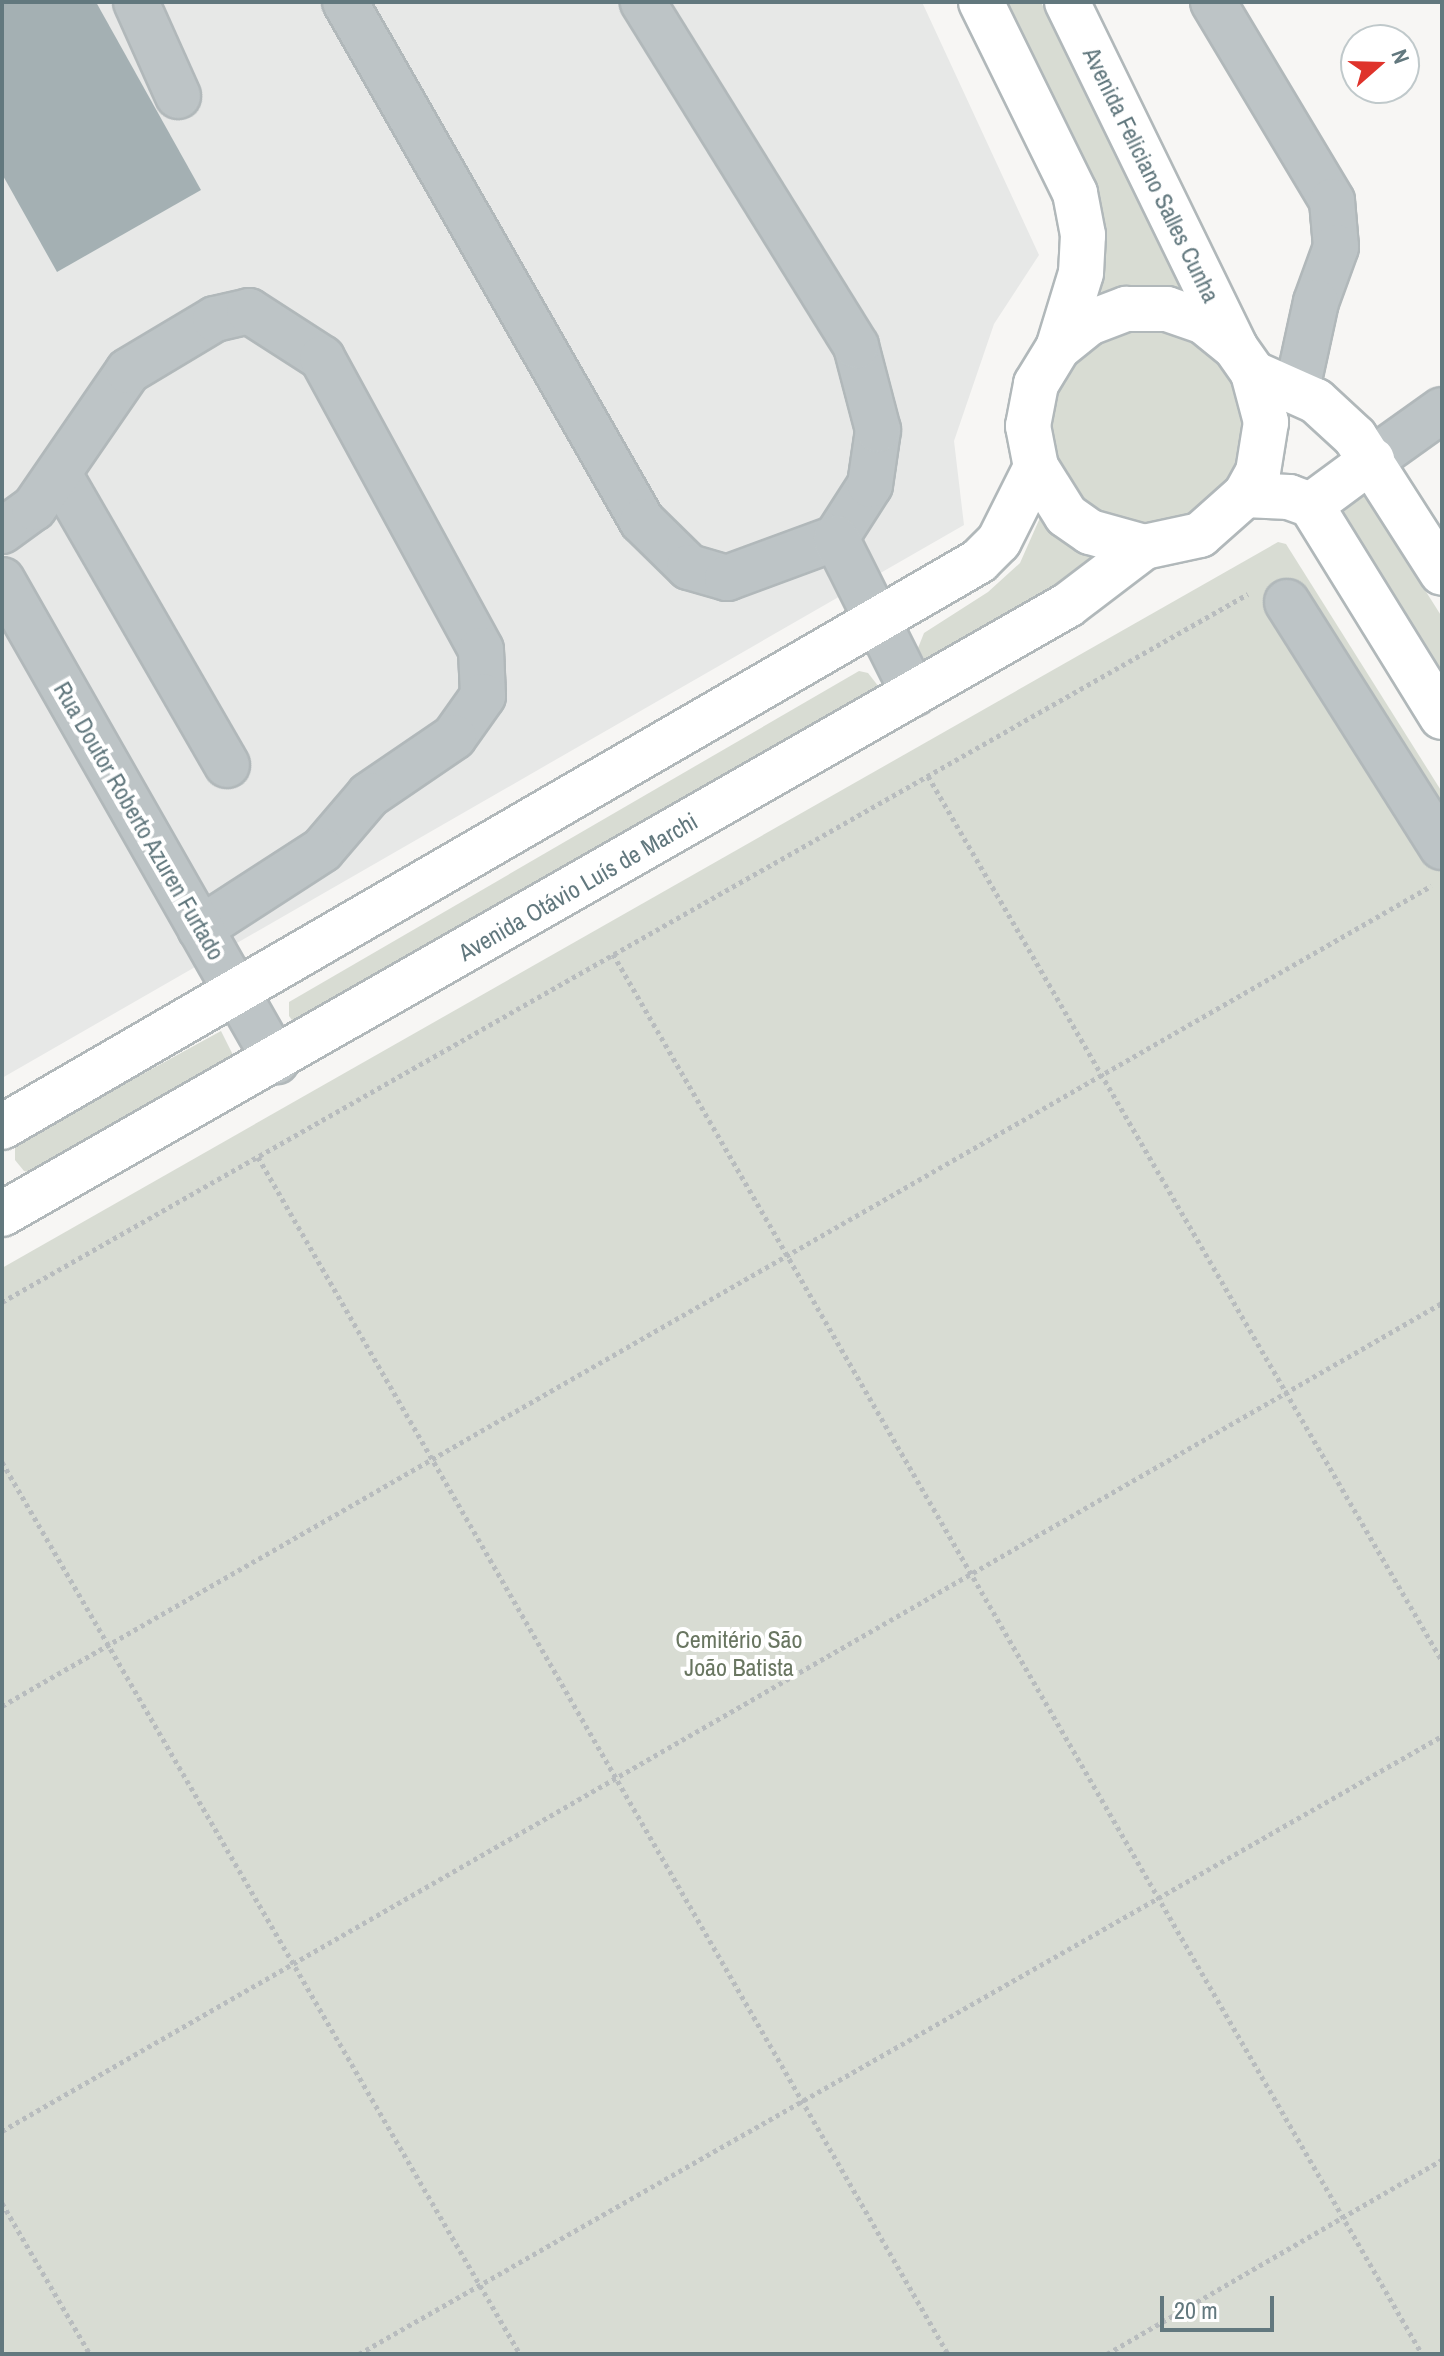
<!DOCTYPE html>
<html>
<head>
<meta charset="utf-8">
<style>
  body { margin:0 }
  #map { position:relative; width:1444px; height:2356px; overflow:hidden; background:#f7f6f4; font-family:"Archivo Narrow",sans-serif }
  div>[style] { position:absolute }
  .built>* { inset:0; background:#e7e8e7 }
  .green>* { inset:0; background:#d8dcd3 }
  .round { border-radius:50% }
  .building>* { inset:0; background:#a4b0b3 }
  .path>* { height:5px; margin-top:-2.5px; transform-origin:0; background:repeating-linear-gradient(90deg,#b8bcbe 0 4px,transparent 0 8px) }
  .roads { filter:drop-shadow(2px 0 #b1b8ba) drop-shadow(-2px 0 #b1b8ba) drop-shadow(0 2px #b1b8ba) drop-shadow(0 -2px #b1b8ba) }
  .minor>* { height:44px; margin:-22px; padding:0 22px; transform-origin:22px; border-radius:22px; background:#bdc4c6 }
  .major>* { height:44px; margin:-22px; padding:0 22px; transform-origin:22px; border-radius:22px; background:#fff }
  span { translate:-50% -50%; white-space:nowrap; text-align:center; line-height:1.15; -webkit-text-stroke:8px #fff; paint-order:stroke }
  .street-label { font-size:24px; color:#62787e }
  .park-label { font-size:24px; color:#697661 }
  .frame { position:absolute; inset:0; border:4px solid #62787e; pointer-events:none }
  .north { position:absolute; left:1340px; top:24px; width:80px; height:80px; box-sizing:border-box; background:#fff; border:2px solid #c0c9cb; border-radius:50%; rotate:70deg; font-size:22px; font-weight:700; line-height:32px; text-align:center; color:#62787e }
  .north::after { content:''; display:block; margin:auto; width:28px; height:36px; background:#df332b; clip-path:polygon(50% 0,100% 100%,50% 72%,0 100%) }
  .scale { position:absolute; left:1160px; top:2296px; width:114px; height:36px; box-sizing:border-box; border:4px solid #62787e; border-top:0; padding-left:10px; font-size:24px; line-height:28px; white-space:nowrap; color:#62787e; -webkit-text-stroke:6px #fff; paint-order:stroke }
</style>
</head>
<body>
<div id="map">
  <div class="built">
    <div style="clip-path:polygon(2px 2px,922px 2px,1039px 255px,994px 324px,954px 441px,964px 525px,2px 1078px)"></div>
  </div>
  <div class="green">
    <div style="clip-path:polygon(996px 2px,1041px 2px,1167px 259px,1195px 301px,1101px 300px,1102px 247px)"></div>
    <div class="round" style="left:1047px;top:326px;width:200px;height:200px"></div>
    <div style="clip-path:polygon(1362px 490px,1442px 617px,1442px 676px,1346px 522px,1340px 507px)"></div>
    <div style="clip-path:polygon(1043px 511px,1108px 569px,927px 664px,918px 648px,924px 633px,988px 592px,1020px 563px)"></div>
    <div style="clip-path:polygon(1278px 542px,1286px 544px,1442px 792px,1442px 2354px,2px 2354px,2px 1268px)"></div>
    <div style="clip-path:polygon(859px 671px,868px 673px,879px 687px,878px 702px,300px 1031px,289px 1016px,289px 1002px)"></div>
    <div style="clip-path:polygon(221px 1031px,234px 1057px,38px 1174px,24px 1171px,15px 1160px,15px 1144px)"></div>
  </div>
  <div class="building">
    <div style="clip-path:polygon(6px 2px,96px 2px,201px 190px,57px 272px,2px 174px,2px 4px)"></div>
  </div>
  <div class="path">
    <div style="left:928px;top:776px;width:1023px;rotate:59.85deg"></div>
    <div style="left:613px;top:954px;width:1617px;rotate:59.98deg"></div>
    <div style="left:258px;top:1157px;width:1382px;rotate:60.04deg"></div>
    <div style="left:2px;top:1302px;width:1433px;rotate:-29.61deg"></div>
    <div style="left:2px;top:1462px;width:1031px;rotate:59.86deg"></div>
    <div style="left:2px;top:1706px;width:1648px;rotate:-29.85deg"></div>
    <div style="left:2px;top:2131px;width:1661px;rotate:-29.9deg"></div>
    <div style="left:2px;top:2203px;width:175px;rotate:59.8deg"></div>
    <div style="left:359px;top:2354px;width:1247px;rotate:-29.71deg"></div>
    <div style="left:1107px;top:2354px;width:387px;rotate:-30.1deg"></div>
  </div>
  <div class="roads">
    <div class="minor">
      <div style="left:136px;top:2px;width:103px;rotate:65.9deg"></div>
      <div style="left:345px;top:2px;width:598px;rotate:60.22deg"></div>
      <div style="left:642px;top:521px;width:66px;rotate:44.4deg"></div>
      <div style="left:689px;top:567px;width:40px;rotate:16deg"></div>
      <div style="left:727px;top:578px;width:116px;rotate:-20.2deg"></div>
      <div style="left:836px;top:538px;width:63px;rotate:-57.3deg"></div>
      <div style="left:870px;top:485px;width:56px;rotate:-81.7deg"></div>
      <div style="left:878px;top:430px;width:87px;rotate:-104.7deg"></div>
      <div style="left:856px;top:346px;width:405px;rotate:-121.8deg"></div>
      <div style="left:1213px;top:2px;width:232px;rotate:59.1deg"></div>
      <div style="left:1332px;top:201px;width:46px;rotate:85deg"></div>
      <div style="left:1336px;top:247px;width:59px;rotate:110deg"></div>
      <div style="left:1316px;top:302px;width:89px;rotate:102.3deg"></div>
      <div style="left:1372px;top:460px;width:86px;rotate:-35.5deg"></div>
      <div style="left:59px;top:474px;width:336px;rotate:60deg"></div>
      <div style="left:2px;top:531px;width:39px;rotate:-36deg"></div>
      <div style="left:34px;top:508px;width:166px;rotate:-55.5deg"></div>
      <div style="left:128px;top:371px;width:101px;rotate:-30.9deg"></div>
      <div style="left:215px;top:319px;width:35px;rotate:-13deg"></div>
      <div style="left:249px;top:311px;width:87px;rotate:32.8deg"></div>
      <div style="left:322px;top:358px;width:332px;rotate:61.4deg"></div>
      <div style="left:481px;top:650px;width:46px;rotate:87.5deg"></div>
      <div style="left:483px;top:696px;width:50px;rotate:125.3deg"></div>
      <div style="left:454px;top:737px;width:103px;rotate:145.7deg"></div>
      <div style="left:369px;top:795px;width:72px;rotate:130.5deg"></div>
      <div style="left:322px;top:850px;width:145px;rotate:147.1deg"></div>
      <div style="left:836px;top:538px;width:174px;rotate:63.4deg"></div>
      <div style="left:2px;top:580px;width:554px;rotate:60.33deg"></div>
      <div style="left:1287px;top:602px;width:290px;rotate:57.7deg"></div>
    </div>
    <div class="major">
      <div style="left:981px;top:2px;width:213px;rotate:63.8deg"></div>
      <div style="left:1075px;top:193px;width:43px;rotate:79.2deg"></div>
      <div style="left:1083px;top:235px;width:38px;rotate:93deg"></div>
      <div style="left:1081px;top:273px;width:78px;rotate:107deg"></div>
      <div style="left:1067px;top:2px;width:384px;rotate:64deg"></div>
      <div style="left:1235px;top:347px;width:32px;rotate:55deg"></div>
      <div style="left:1253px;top:373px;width:51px;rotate:75.1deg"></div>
      <div style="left:1266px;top:422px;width:51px;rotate:99.1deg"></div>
      <div style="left:1258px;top:472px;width:26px;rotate:119deg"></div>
      <div style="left:1245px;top:495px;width:60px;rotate:138.4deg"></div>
      <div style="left:1200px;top:535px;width:57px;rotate:167.9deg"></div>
      <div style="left:1144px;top:547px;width:56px;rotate:-164.5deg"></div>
      <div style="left:1090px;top:532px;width:29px;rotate:-145deg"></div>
      <div style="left:1066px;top:515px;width:57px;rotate:-122deg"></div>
      <div style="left:1036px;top:467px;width:42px;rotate:-101deg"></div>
      <div style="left:1028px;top:426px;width:43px;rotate:-79.2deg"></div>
      <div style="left:1036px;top:384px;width:42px;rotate:-58.6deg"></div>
      <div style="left:1058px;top:348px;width:40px;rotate:-39deg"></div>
      <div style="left:1089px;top:323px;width:40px;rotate:-21deg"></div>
      <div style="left:1126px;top:309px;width:41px"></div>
      <div style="left:1167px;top:309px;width:39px;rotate:19deg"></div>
      <div style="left:1204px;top:322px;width:40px;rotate:39deg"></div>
      <div style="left:1253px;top:373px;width:69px;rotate:24deg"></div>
      <div style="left:1316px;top:401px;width:53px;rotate:42.7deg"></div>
      <div style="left:1355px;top:437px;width:161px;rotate:57.4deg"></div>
      <div style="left:1245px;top:495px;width:44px;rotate:2.6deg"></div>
      <div style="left:1289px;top:497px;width:23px;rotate:20deg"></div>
      <div style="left:1311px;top:505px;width:249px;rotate:58.3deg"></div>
      <div style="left:1311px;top:505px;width:76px;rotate:-36.4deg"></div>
      <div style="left:2px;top:1127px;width:1129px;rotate:-30.08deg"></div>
      <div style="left:979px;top:561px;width:28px;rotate:-45deg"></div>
      <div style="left:999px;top:541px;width:83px;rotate:-63.4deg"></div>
      <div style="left:2px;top:1214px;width:1228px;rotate:-29.74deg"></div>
      <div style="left:1068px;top:605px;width:96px;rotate:-37.3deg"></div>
    </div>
  </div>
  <div class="street-label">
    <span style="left:1151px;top:175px;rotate:64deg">Avenida Feliciano Salles Cunha</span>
    <span style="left:139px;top:821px;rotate:60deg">Rua Doutor Roberto Azuren Furtado</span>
    <span style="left:578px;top:887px;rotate:-30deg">Avenida Otávio Luís de Marchi</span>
  </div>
  <div class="park-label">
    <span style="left:739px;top:1654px">Cemitério São<br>João Batista</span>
  </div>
  <div class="frame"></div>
  <div class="north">N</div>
  <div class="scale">20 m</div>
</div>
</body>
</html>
